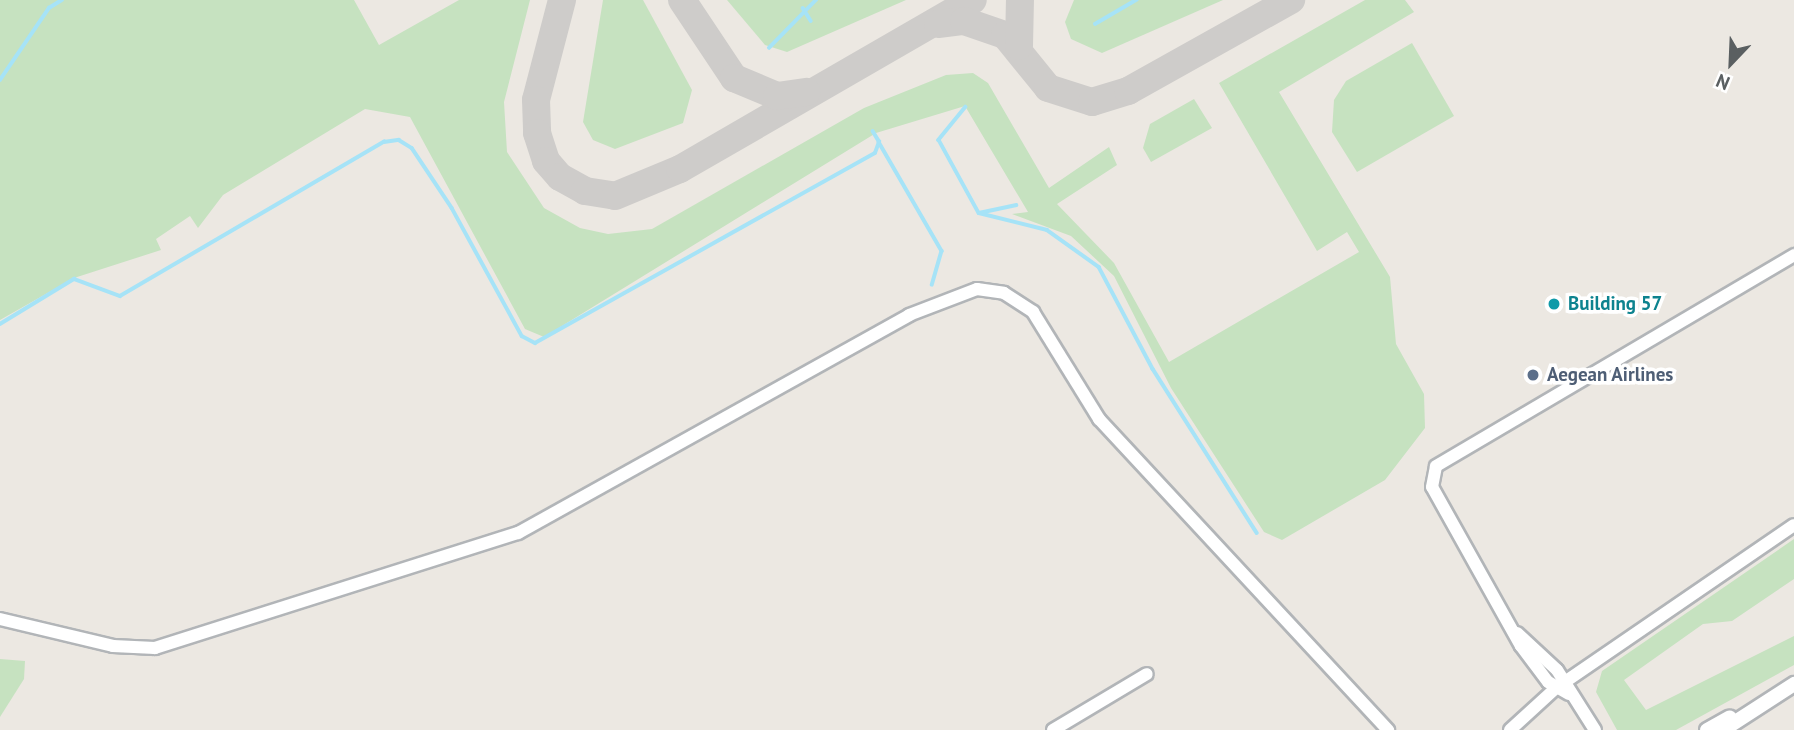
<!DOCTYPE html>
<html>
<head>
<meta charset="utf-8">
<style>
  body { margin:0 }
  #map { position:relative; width:1794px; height:730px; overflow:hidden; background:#ece8e2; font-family:"PT Sans",sans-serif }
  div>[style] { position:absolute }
  .green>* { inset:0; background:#c6e2c0 }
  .stream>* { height:3.5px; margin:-1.75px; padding:0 1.75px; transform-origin:1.75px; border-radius:1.75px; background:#a6e3f7 }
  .taxiway>* { height:28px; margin:-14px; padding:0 14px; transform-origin:14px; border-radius:14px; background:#ceccca }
  .roads { filter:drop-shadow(2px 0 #b2b5b8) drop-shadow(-2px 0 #b2b5b8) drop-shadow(0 2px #b2b5b8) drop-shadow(0 -2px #b2b5b8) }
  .minor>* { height:12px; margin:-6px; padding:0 6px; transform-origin:6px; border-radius:6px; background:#fff }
  .tertiary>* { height:14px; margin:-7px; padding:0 7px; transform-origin:7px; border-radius:7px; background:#fff }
  .dots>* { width:19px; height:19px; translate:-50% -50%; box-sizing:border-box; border:4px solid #fff; border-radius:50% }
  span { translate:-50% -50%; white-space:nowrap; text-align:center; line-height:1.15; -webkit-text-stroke:7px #fff; paint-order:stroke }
  .culture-label { font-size:19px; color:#0d838f; font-weight:700 }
  .left { translate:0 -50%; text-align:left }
  .service-label { font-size:19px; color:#4e5e75; font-weight:700 }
  .north { position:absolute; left:1696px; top:28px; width:70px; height:70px; -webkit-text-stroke:5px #fff; paint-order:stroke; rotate:203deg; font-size:19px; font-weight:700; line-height:28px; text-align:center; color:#5a5f61 }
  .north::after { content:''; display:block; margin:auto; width:24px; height:32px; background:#5a5f61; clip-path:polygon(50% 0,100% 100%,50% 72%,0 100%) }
</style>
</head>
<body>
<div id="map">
  <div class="green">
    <div style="clip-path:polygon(0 0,354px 0,379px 45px,459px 0,530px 0,504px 102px,507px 152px,544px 208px,580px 228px,608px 234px,652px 229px,864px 108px,946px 75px,973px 73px,988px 83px,1049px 188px,1109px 147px,1117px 165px,1057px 204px,1114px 263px,1169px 362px,1359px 252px,1347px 232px,1317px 251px,1219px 83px,1365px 0,1405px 0,1414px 12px,1279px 92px,1390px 277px,1396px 344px,1424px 394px,1425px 428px,1385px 480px,1282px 540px,1264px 532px,1171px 388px,1114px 276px,1071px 236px,1012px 214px,1028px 212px,965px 106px,876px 133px,544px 337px,525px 329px,410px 117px,365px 109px,223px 195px,198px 228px,190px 216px,156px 239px,161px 250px,74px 278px,0 320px)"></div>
    <div style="clip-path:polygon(603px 0,643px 0,692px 90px,683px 123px,615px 149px,593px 140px,583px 122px)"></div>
    <div style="clip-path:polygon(727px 0,906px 0,787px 52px,765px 45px)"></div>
    <div style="clip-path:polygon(1074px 0,1223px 0,1102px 53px,1071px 39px,1065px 22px)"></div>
    <div style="clip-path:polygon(1412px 43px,1454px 116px,1357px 172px,1332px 132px,1334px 100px,1346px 81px)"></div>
    <div style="clip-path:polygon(1194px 99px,1212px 128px,1151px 162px,1143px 148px,1150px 124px)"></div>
    <div style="clip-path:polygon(1794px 539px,1794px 579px,1732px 621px,1703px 624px,1624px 680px,1646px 710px,1794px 636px,1794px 665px,1676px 730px,1617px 730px,1596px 692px,1602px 671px)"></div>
    <div style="clip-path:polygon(0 659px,25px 661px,24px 679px,0 717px)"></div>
  </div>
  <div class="stream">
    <div style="left:803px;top:8px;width:15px;rotate:58deg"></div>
    <div style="left:1095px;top:24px;width:48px;rotate:-30.3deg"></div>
    <div style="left:769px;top:48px;width:67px;rotate:-45.6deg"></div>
    <div style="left:0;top:80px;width:87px;rotate:-55.8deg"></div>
    <div style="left:49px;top:8px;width:15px;rotate:-32deg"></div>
    <div style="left:966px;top:107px;width:43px;rotate:129.3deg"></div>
    <div style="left:939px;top:140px;width:83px;rotate:61.3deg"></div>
    <div style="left:979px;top:213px;width:38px;rotate:-12deg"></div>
    <div style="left:879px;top:142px;width:126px;rotate:60deg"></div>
    <div style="left:942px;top:251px;width:35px;rotate:106deg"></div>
    <div style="left:979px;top:213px;width:70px;rotate:14deg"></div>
    <div style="left:1047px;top:230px;width:64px;rotate:35.4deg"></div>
    <div style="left:1099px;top:267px;width:115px;rotate:62.1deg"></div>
    <div style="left:1153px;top:369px;width:194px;rotate:57.6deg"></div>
    <div style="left:0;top:324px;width:87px;rotate:-31.3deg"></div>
    <div style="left:74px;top:279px;width:49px;rotate:20.3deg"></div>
    <div style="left:120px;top:296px;width:306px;rotate:-30.3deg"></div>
    <div style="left:384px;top:142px;width:15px;rotate:-8deg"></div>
    <div style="left:399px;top:140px;width:15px;rotate:32deg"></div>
    <div style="left:412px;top:148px;width:72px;rotate:56.3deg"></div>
    <div style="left:452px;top:208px;width:146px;rotate:61.3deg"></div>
    <div style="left:522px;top:336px;width:15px;rotate:28deg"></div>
    <div style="left:535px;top:343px;width:389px;rotate:-29.2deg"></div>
    <div style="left:875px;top:153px;width:12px;rotate:-70deg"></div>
    <div style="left:879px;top:142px;width:12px;rotate:-121deg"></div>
  </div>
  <div class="taxiway">
    <div style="left:562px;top:0;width:103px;rotate:104.6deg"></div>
    <div style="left:536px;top:100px;width:33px;rotate:88deg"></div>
    <div style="left:537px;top:133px;width:29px;rotate:72deg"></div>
    <div style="left:546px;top:161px;width:21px;rotate:49deg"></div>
    <div style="left:560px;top:177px;width:29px;rotate:29deg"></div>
    <div style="left:585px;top:191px;width:30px;rotate:9deg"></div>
    <div style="left:615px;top:196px;width:70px;rotate:-22.6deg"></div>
    <div style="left:680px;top:169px;width:338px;rotate:-30deg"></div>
    <div style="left:682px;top:0;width:94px;rotate:56.3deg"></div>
    <div style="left:734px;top:78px;width:47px;rotate:22.7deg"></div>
    <div style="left:777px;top:96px;width:30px;rotate:-8deg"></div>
    <div style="left:938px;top:24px;width:26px;rotate:-7deg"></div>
    <div style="left:964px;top:21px;width:43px;rotate:18.9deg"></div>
    <div style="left:1005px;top:35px;width:68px;rotate:50.9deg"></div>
    <div style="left:1048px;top:88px;width:46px;rotate:17.7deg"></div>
    <div style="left:1092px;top:102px;width:38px;rotate:-17deg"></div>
    <div style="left:1128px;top:91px;width:187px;rotate:-29.2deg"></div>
    <div style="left:1019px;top:46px;width:46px;rotate:-88.8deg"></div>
  </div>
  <div class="roads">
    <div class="minor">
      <div style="left:0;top:619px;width:116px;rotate:13.4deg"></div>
      <div style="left:113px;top:646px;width:42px;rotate:2.7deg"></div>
      <div style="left:155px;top:648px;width:381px;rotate:-17.6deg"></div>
      <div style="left:518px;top:533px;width:448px;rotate:-29.1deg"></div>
      <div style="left:909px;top:315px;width:73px;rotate:-20.9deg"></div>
      <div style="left:977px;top:289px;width:27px;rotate:8deg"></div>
      <div style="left:1004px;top:293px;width:35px;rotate:33deg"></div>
      <div style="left:1033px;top:312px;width:126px;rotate:58.3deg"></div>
      <div style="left:1099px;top:419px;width:425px;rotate:47.1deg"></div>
      <div style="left:1517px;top:633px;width:54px;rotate:42.8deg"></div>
      <div style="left:1557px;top:670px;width:71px;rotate:57.7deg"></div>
      <div style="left:1569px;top:694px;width:24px;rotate:-150deg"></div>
      <div style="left:1548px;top:682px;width:45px;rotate:-126.9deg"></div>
      <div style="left:1521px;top:646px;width:182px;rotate:-119.2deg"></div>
      <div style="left:1432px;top:487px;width:21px;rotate:-79deg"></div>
      <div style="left:1436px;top:466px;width:416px;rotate:-30.5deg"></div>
      <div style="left:1053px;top:730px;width:109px;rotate:-30.8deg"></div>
      <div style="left:1510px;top:730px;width:62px;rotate:-42.4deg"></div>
      <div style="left:1556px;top:688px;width:288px;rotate:-34.4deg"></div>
    </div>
    <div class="tertiary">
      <div style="left:1707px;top:730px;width:26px;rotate:-29deg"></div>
      <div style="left:1723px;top:730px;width:85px;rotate:-32.9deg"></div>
    </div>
  </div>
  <div class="dots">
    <div style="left:1554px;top:304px;background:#0f9aa8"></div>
    <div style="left:1533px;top:375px;background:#5c6f8a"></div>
  </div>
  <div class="culture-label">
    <span class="left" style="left:1568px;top:304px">Building 57</span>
  </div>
  <div class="service-label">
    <span class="left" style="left:1547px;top:375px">Aegean Airlines</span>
  </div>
  <div class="north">N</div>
</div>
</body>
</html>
